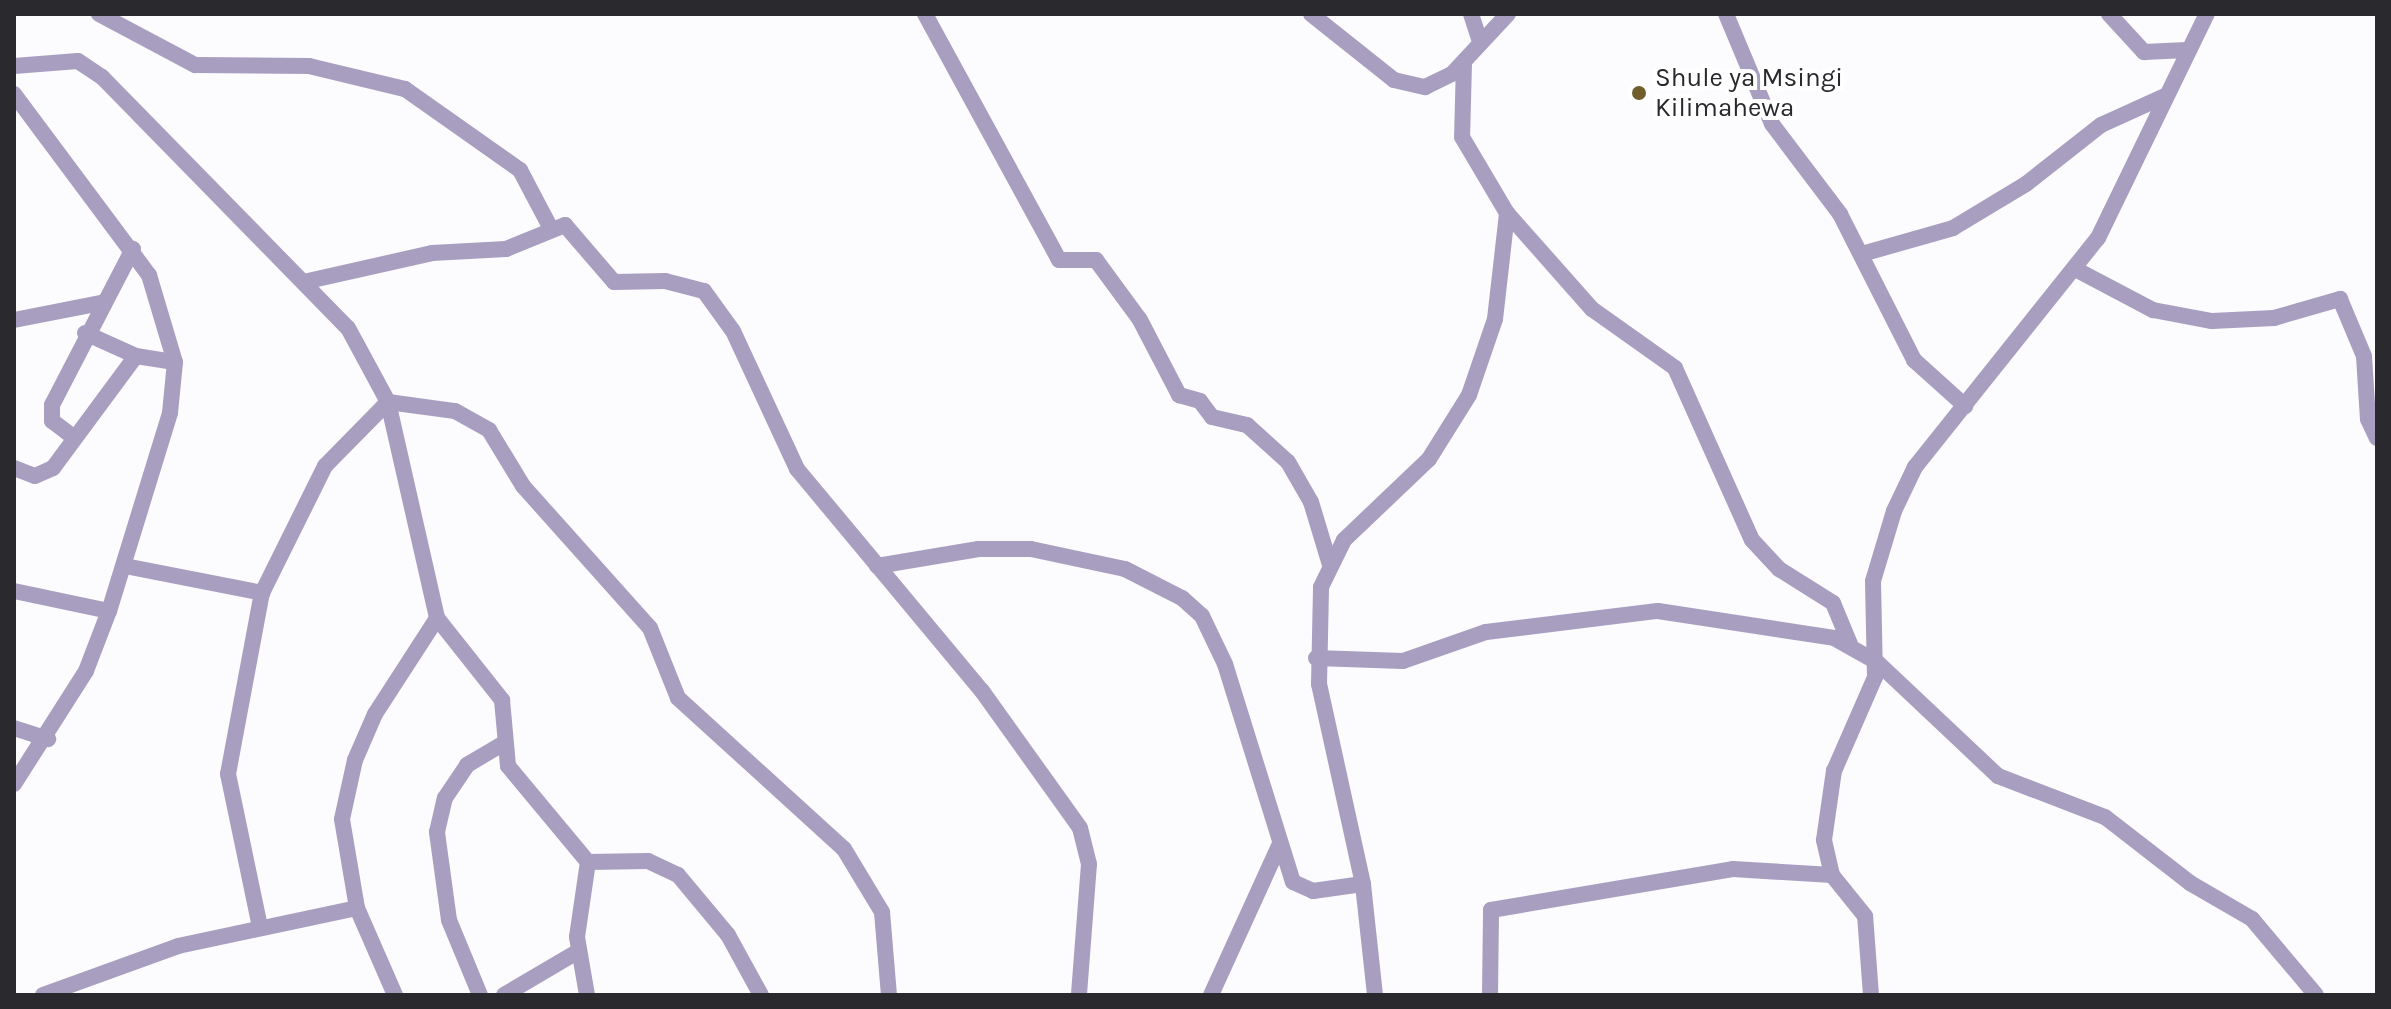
<!DOCTYPE html>
<html>
<head>
<meta charset="utf-8">
<style>
  body { margin:0 }
  #map { position:relative; width:2391px; height:1009px; overflow:hidden; background:#fcfbfe; font-family:Karla,sans-serif }
  div>[style] { position:absolute }
  .minor>* { height:16px; margin:-8px; padding:0 8px; transform-origin:8px; border-radius:8px; background:#a89ebf }
  .dots>* { width:22px; height:22px; translate:-50% -50%; box-sizing:border-box; border:4px solid #fff; border-radius:50% }
  span { translate:-50% -50%; white-space:nowrap; text-align:center; line-height:1.15; -webkit-text-stroke:8px #fff; paint-order:stroke }
  .poi-label { font-size:26px; color:#2a292d }
  .left { translate:0 -50%; text-align:left }
  .frame { position:absolute; inset:0; border:16px solid #2a292d; pointer-events:none }
</style>
</head>
<body>
<div id="map">
  <div class="minor">
    <div style="left:99px;top:14px;width:109px;rotate:28deg"></div>
    <div style="left:195px;top:65px;width:114px;rotate:0.5deg"></div>
    <div style="left:309px;top:66px;width:99px;rotate:13.5deg"></div>
    <div style="left:405px;top:89px;width:141px;rotate:35.2deg"></div>
    <div style="left:520px;top:170px;width:64px;rotate:62.2deg"></div>
    <div style="left:925px;top:14px;width:280px;rotate:61.4deg"></div>
    <div style="left:1059px;top:260px;width:37px"></div>
    <div style="left:1096px;top:260px;width:74px;rotate:53.7deg"></div>
    <div style="left:1140px;top:320px;width:85px;rotate:62.5deg"></div>
    <div style="left:1179px;top:395px;width:22px;rotate:16deg"></div>
    <div style="left:1200px;top:401px;width:20px;rotate:53deg"></div>
    <div style="left:1212px;top:417px;width:36px;rotate:13deg"></div>
    <div style="left:1247px;top:425px;width:55px;rotate:42.1deg"></div>
    <div style="left:1288px;top:462px;width:46px;rotate:60.1deg"></div>
    <div style="left:1311px;top:502px;width:66px;rotate:73.2deg"></div>
    <div style="left:1311px;top:14px;width:106px;rotate:38.5deg"></div>
    <div style="left:1394px;top:80px;width:32px;rotate:13deg"></div>
    <div style="left:1425px;top:87px;width:30px;rotate:-26deg"></div>
    <div style="left:1452px;top:74px;width:82px;rotate:-47deg"></div>
    <div style="left:1471px;top:14px;width:29px;rotate:72deg"></div>
    <div style="left:1726px;top:14px;width:119px;rotate:67.3deg"></div>
    <div style="left:1772px;top:124px;width:113px;rotate:52.9deg"></div>
    <div style="left:1840px;top:214px;width:164px;rotate:63.1deg"></div>
    <div style="left:1914px;top:360px;width:69px;rotate:42deg"></div>
    <div style="left:2109px;top:14px;width:52px;rotate:47.4deg"></div>
    <div style="left:2144px;top:52px;width:43px;rotate:-2.7deg"></div>
    <div style="left:1464px;top:63px;width:74px;rotate:91.5deg"></div>
    <div style="left:1462px;top:137px;width:88px;rotate:59.4deg"></div>
    <div style="left:1507px;top:213px;width:128px;rotate:48.5deg"></div>
    <div style="left:1592px;top:309px;width:102px;rotate:35.4deg"></div>
    <div style="left:1675px;top:368px;width:188px;rotate:65.9deg"></div>
    <div style="left:1752px;top:540px;width:40px;rotate:47deg"></div>
    <div style="left:1779px;top:569px;width:64px;rotate:32.2deg"></div>
    <div style="left:1833px;top:603px;width:44px;rotate:67.5deg"></div>
    <div style="left:14px;top:66px;width:64px;rotate:-4.5deg"></div>
    <div style="left:78px;top:61px;width:29px;rotate:34deg"></div>
    <div style="left:102px;top:77px;width:351px;rotate:45.6deg"></div>
    <div style="left:348px;top:328px;width:84px;rotate:61.6deg"></div>
    <div style="left:388px;top:402px;width:221px;rotate:77.2deg"></div>
    <div style="left:437px;top:618px;width:105px;rotate:51.6deg"></div>
    <div style="left:502px;top:700px;width:66px;rotate:84.8deg"></div>
    <div style="left:508px;top:766px;width:125px;rotate:50.2deg"></div>
    <div style="left:588px;top:862px;width:60px;rotate:-1deg"></div>
    <div style="left:648px;top:861px;width:33px;rotate:25deg"></div>
    <div style="left:678px;top:875px;width:78px;rotate:50.2deg"></div>
    <div style="left:728px;top:935px;width:68px;rotate:61.2deg"></div>
    <div style="left:14px;top:94px;width:226px;rotate:53.3deg"></div>
    <div style="left:149px;top:275px;width:91px;rotate:73.4deg"></div>
    <div style="left:175px;top:362px;width:51px;rotate:95.6deg"></div>
    <div style="left:170px;top:413px;width:207px;rotate:107.1deg"></div>
    <div style="left:109px;top:611px;width:64px;rotate:111deg"></div>
    <div style="left:86px;top:671px;width:134px;rotate:122.5deg"></div>
    <div style="left:1862px;top:254px;width:95px;rotate:-15.9deg"></div>
    <div style="left:1953px;top:228px;width:85px;rotate:-31.1deg"></div>
    <div style="left:2026px;top:184px;width:95px;rotate:-38.2deg"></div>
    <div style="left:2101px;top:125px;width:72px;rotate:-24.4deg"></div>
    <div style="left:2077px;top:270px;width:86px;rotate:27.8deg"></div>
    <div style="left:2153px;top:310px;width:60px;rotate:10.6deg"></div>
    <div style="left:2212px;top:321px;width:62px;rotate:-2.8deg"></div>
    <div style="left:2274px;top:318px;width:69px;rotate:-16.1deg"></div>
    <div style="left:2340px;top:299px;width:62px;rotate:67.2deg"></div>
    <div style="left:2364px;top:356px;width:63px;rotate:86.4deg"></div>
    <div style="left:2368px;top:419px;width:21px;rotate:65deg"></div>
    <div style="left:308px;top:281px;width:127px;rotate:-12.7deg"></div>
    <div style="left:432px;top:253px;width:74px;rotate:-3.1deg"></div>
    <div style="left:506px;top:249px;width:64px;rotate:-22.1deg"></div>
    <div style="left:565px;top:225px;width:75px;rotate:49.3deg"></div>
    <div style="left:614px;top:282px;width:51px;rotate:-1.1deg"></div>
    <div style="left:665px;top:281px;width:40px;rotate:14.4deg"></div>
    <div style="left:704px;top:291px;width:49px;rotate:54.1deg"></div>
    <div style="left:733px;top:331px;width:152px;rotate:65.1deg"></div>
    <div style="left:797px;top:469px;width:289px;rotate:50.2deg"></div>
    <div style="left:982px;top:691px;width:168px;rotate:54.4deg"></div>
    <div style="left:1080px;top:828px;width:37px;rotate:76deg"></div>
    <div style="left:1089px;top:864px;width:131px;rotate:94.4deg"></div>
    <div style="left:14px;top:320px;width:89px;rotate:-11.1deg"></div>
    <div style="left:85px;top:333px;width:56px;rotate:24.3deg"></div>
    <div style="left:136px;top:356px;width:39px;rotate:9deg"></div>
    <div style="left:72px;top:436px;width:25px;rotate:-143deg"></div>
    <div style="left:52px;top:421px;width:16px;rotate:-90deg"></div>
    <div style="left:52px;top:405px;width:176px;rotate:-62.6deg"></div>
    <div style="left:14px;top:468px;width:22px;rotate:21deg"></div>
    <div style="left:35px;top:476px;width:20px;rotate:-24deg"></div>
    <div style="left:53px;top:468px;width:139px;rotate:-53.5deg"></div>
    <div style="left:125px;top:566px;width:140px;rotate:11.1deg"></div>
    <div style="left:877px;top:566px;width:103px;rotate:-9.5deg"></div>
    <div style="left:979px;top:549px;width:52px"></div>
    <div style="left:1031px;top:549px;width:96px;rotate:12deg"></div>
    <div style="left:1125px;top:569px;width:64px;rotate:27deg"></div>
    <div style="left:1182px;top:598px;width:27px;rotate:42deg"></div>
    <div style="left:1202px;top:616px;width:53px;rotate:64.4deg"></div>
    <div style="left:1225px;top:664px;width:228px;rotate:72.7deg"></div>
    <div style="left:1293px;top:882px;width:22px;rotate:24deg"></div>
    <div style="left:1313px;top:891px;width:50px;rotate:-8deg"></div>
    <div style="left:14px;top:591px;width:97px;rotate:11.9deg"></div>
    <div style="left:1316px;top:658px;width:87px;rotate:2deg"></div>
    <div style="left:1403px;top:661px;width:88px;rotate:-19.3deg"></div>
    <div style="left:1486px;top:632px;width:173px;rotate:-7deg"></div>
    <div style="left:1658px;top:611px;width:178px;rotate:8.7deg"></div>
    <div style="left:1834px;top:638px;width:49px;rotate:29.2deg"></div>
    <div style="left:1877px;top:662px;width:166px;rotate:43.3deg"></div>
    <div style="left:1998px;top:776px;width:115px;rotate:21deg"></div>
    <div style="left:2105px;top:817px;width:108px;rotate:37.8deg"></div>
    <div style="left:2190px;top:883px;width:72px;rotate:30.1deg"></div>
    <div style="left:2252px;top:919px;width:99px;rotate:49.9deg"></div>
    <div style="left:14px;top:728px;width:36px;rotate:18deg"></div>
    <div style="left:260px;top:927px;width:156px;rotate:-101.8deg"></div>
    <div style="left:228px;top:774px;width:184px;rotate:-79.4deg"></div>
    <div style="left:262px;top:593px;width:142px;rotate:-63.6deg"></div>
    <div style="left:325px;top:466px;width:90px;rotate:-45.5deg"></div>
    <div style="left:388px;top:402px;width:68px;rotate:7.7deg"></div>
    <div style="left:455px;top:411px;width:39px;rotate:29deg"></div>
    <div style="left:489px;top:430px;width:66px;rotate:58.7deg"></div>
    <div style="left:523px;top:486px;width:191px;rotate:48.2deg"></div>
    <div style="left:650px;top:628px;width:75px;rotate:68.2deg"></div>
    <div style="left:678px;top:698px;width:224px;rotate:42.3deg"></div>
    <div style="left:844px;top:849px;width:74px;rotate:58.9deg"></div>
    <div style="left:882px;top:912px;width:83px;rotate:85.2deg"></div>
    <div style="left:43px;top:995px;width:144px;rotate:-19.9deg"></div>
    <div style="left:178px;top:946px;width:183px;rotate:-12deg"></div>
    <div style="left:395px;top:995px;width:95px;rotate:-113.6deg"></div>
    <div style="left:357px;top:908px;width:90px;rotate:-99.6deg"></div>
    <div style="left:342px;top:819px;width:60px;rotate:-77.6deg"></div>
    <div style="left:355px;top:760px;width:50px;rotate:-66.5deg"></div>
    <div style="left:375px;top:714px;width:114px;rotate:-57.1deg"></div>
    <div style="left:480px;top:995px;width:81px;rotate:-112.5deg"></div>
    <div style="left:449px;top:920px;width:89px;rotate:-97.8deg"></div>
    <div style="left:437px;top:832px;width:35px;rotate:-77deg"></div>
    <div style="left:445px;top:798px;width:40px;rotate:-56deg"></div>
    <div style="left:467px;top:765px;width:43px;rotate:-30.7deg"></div>
    <div style="left:504px;top:995px;width:85px;rotate:-30.5deg"></div>
    <div style="left:587px;top:995px;width:59px;rotate:-99.8deg"></div>
    <div style="left:577px;top:937px;width:76px;rotate:-81.7deg"></div>
    <div style="left:1211px;top:995px;width:164px;rotate:-65.5deg"></div>
    <div style="left:1375px;top:995px;width:112px;rotate:-96.2deg"></div>
    <div style="left:1363px;top:884px;width:205px;rotate:-102.4deg"></div>
    <div style="left:1319px;top:684px;width:97px;rotate:-88.8deg"></div>
    <div style="left:1321px;top:587px;width:52px;rotate:-63.9deg"></div>
    <div style="left:1344px;top:540px;width:117px;rotate:-43.6deg"></div>
    <div style="left:1429px;top:459px;width:75px;rotate:-58deg"></div>
    <div style="left:1469px;top:395px;width:80px;rotate:-71.1deg"></div>
    <div style="left:1495px;top:319px;width:107px;rotate:-83.5deg"></div>
    <div style="left:1490px;top:995px;width:85px;rotate:-89.3deg"></div>
    <div style="left:1491px;top:910px;width:245px;rotate:-9.6deg"></div>
    <div style="left:1733px;top:869px;width:99px;rotate:3.5deg"></div>
    <div style="left:1871px;top:995px;width:79px;rotate:-94.3deg"></div>
    <div style="left:1865px;top:916px;width:53px;rotate:-128.8deg"></div>
    <div style="left:1832px;top:875px;width:36px;rotate:-103deg"></div>
    <div style="left:1824px;top:840px;width:70px;rotate:-81.8deg"></div>
    <div style="left:1834px;top:771px;width:103px;rotate:-66.4deg"></div>
    <div style="left:1875px;top:677px;width:96px;rotate:-91.2deg"></div>
    <div style="left:1873px;top:581px;width:73px;rotate:-73.3deg"></div>
    <div style="left:1894px;top:511px;width:49px;rotate:-64.5deg"></div>
    <div style="left:1915px;top:467px;width:293px;rotate:-51.4deg"></div>
    <div style="left:2098px;top:238px;width:249px;rotate:-64.1deg"></div>
  </div>
  <div class="dots">
    <div style="left:1639px;top:93px;background:#705e2c"></div>
  </div>
  <div class="poi-label">
    <span class="left" style="left:1655px;top:93px">Shule ya Msingi<br>Kilimahewa</span>
  </div>
  <div class="frame"></div>
</div>
</body>
</html>
